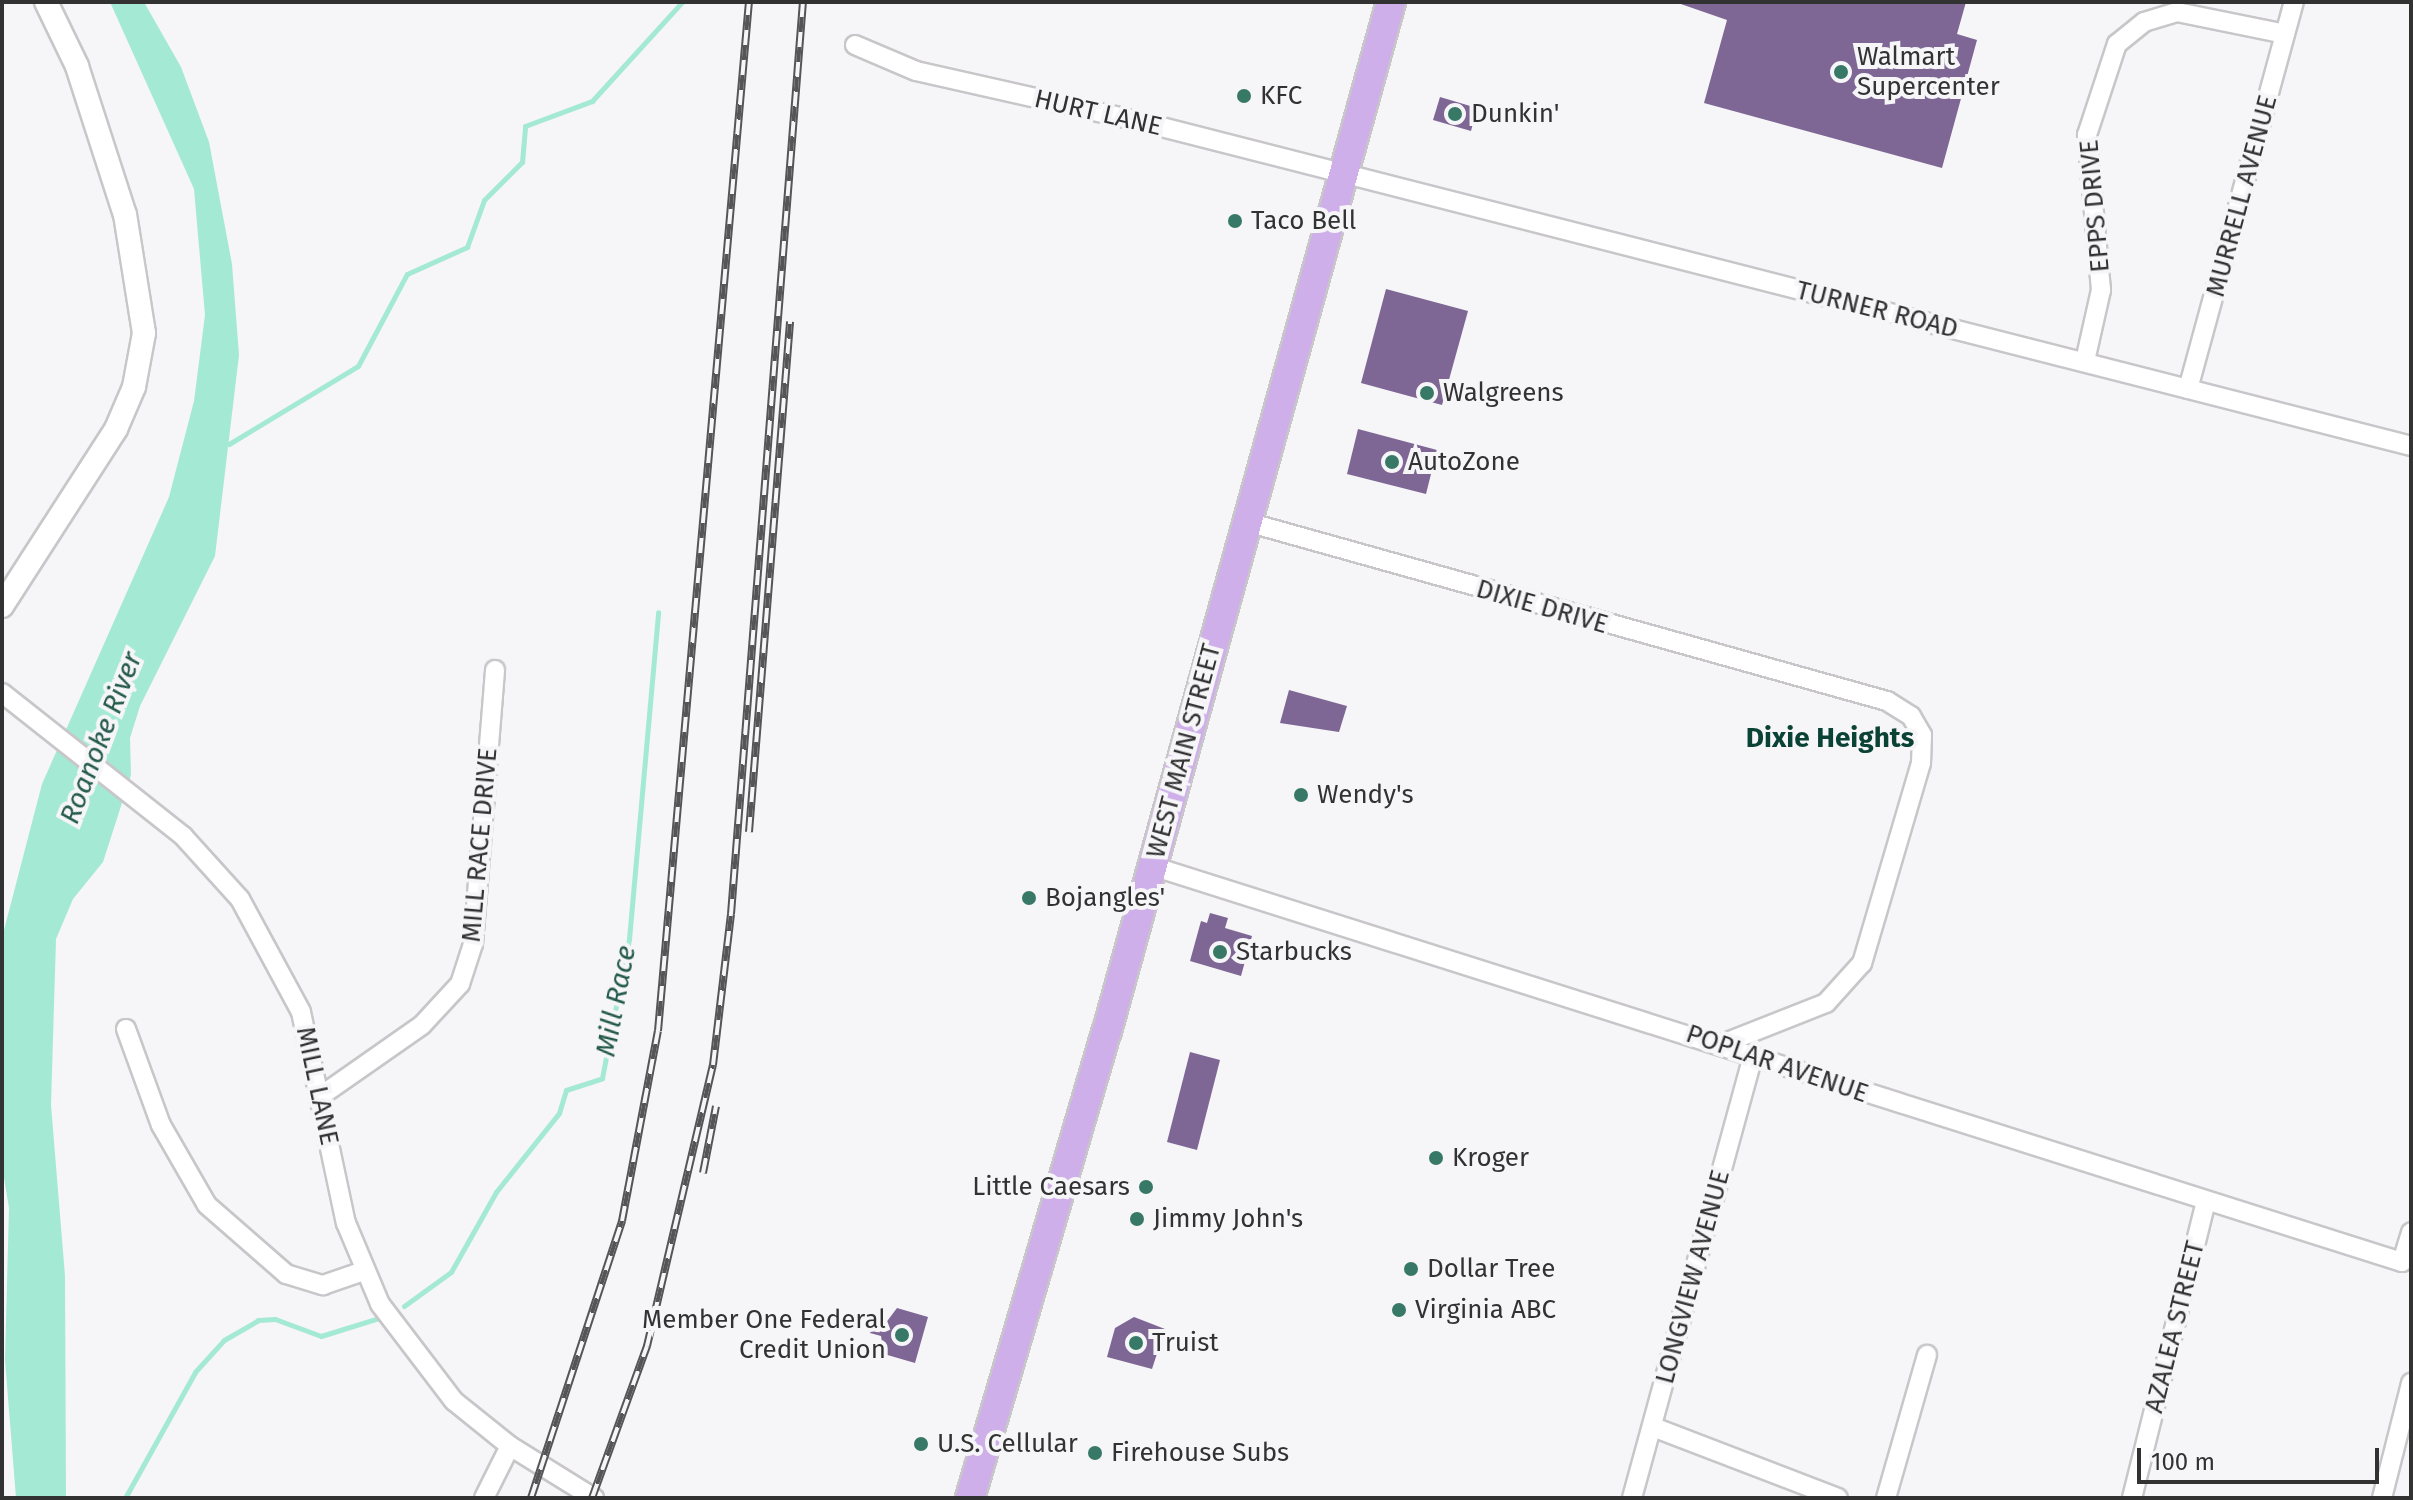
<!DOCTYPE html>
<html>
<head>
<meta charset="utf-8">
<style>
  body { margin:0 }
  #map { position:relative; width:2413px; height:1500px; overflow:hidden; background:#f6f5f8; font-family:"Fira Sans",sans-serif }
  div>[style] { position:absolute }
  .water>* { inset:0; background:#a4e9d3 }
  .stream>* { height:5px; margin:-2.5px; padding:0 2.5px; transform-origin:2.5px; border-radius:2.5px; background:#a4e9d3 }
  .building>* { inset:0; background:#7f6795 }
  .roads { filter:drop-shadow(2px 0 #c8c6c9) drop-shadow(-2px 0 #c8c6c9) drop-shadow(0 2px #c8c6c9) drop-shadow(0 -2px #c8c6c9) }
  .minor>* { height:18px; margin:-9px; padding:0 9px; transform-origin:9px; border-radius:9px; background:#fff }
  .tertiary>* { height:22px; margin:-11px; padding:0 11px; transform-origin:11px; border-radius:11px; background:#fff }
  .primary>* { height:28px; margin:-14px; padding:0 14px; transform-origin:14px; border-radius:14px; background:#ceafe9 }
  .rail>* { height:8px; margin-top:-4px; transform-origin:0; background:repeating-linear-gradient(90deg,#f6f5f8 0 15px,#555456 0 30px); box-sizing:border-box; border-block:2px solid #555456 }
  .dots>* { width:22px; height:22px; translate:-50% -50%; box-sizing:border-box; border:4px solid #f6f5f8; border-radius:50% }
  span { translate:-50% -50%; white-space:nowrap; text-align:center; line-height:1.15; -webkit-text-stroke:8px #f6f5f8; paint-order:stroke }
  .poi-label { font-size:26px; color:#333233 }
  .left { translate:0 -50%; text-align:left }
  .right { translate:-100% -50%; text-align:right }
  .street-label { font-size:26px; color:#333233 }
  .water-label { font-size:28px; color:#245a4c; font-style:italic }
  .neighbourhood-label { font-size:28px; color:#0a4235; font-weight:700 }
  .frame { position:absolute; inset:0; border:4px solid #333233; pointer-events:none }
  .scale { position:absolute; left:2137px; top:1448px; width:242px; height:36px; box-sizing:border-box; border:4px solid #333233; border-top:0; padding-left:10px; font-size:24px; line-height:28px; white-space:nowrap; color:#333233; -webkit-text-stroke:6px #f6f5f8; paint-order:stroke }
</style>
</head>
<body>
<div id="map">
  <div class="water">
    <div style="clip-path:polygon(110px 2px,144px 2px,181px 67px,209px 142px,232px 264px,239px 355px,215px 556px,140px 706px,130px 738px,131px 775px,103px 862px,73px 899px,56px 939px,51px 1105px,65px 1276px,66px 1498px,16px 1498px,5px 1360px,9px 1208px,2px 1166px,4px 930px,42px 784px,169px 497px,194px 401px,205px 315px,194px 189px)"></div>
  </div>
  <div class="stream">
    <div style="left:229px;top:444px;width:151px;rotate:-31.2deg"></div>
    <div style="left:358px;top:366px;width:104px;rotate:-62deg"></div>
    <div style="left:407px;top:274px;width:66px;rotate:-24.2deg"></div>
    <div style="left:467px;top:247px;width:50px;rotate:-70.1deg"></div>
    <div style="left:484px;top:200px;width:54px;rotate:-45deg"></div>
    <div style="left:522px;top:162px;width:36px;rotate:-85deg"></div>
    <div style="left:525px;top:126px;width:72px;rotate:-20.5deg"></div>
    <div style="left:592px;top:101px;width:134px;rotate:-47.7deg"></div>
    <div style="left:404px;top:1306px;width:58px;rotate:-35.9deg"></div>
    <div style="left:451px;top:1272px;width:92px;rotate:-60.6deg"></div>
    <div style="left:496px;top:1192px;width:101px;rotate:-51.4deg"></div>
    <div style="left:559px;top:1113px;width:24px;rotate:-73deg"></div>
    <div style="left:566px;top:1090px;width:38px;rotate:-18deg"></div>
    <div style="left:602px;top:1078px;width:142px;rotate:-79deg"></div>
    <div style="left:629px;top:939px;width:328px;rotate:-84.9deg"></div>
    <div style="left:125px;top:1498px;width:144px;rotate:-60.9deg"></div>
    <div style="left:195px;top:1372px;width:43px;rotate:-47.8deg"></div>
    <div style="left:224px;top:1340px;width:39px;rotate:-30deg"></div>
    <div style="left:258px;top:1320px;width:17px;rotate:-3deg"></div>
    <div style="left:275px;top:1319px;width:49px;rotate:20.3deg"></div>
    <div style="left:321px;top:1336px;width:61px;rotate:-17.2deg"></div>
  </div>
  <div class="building">
    <div style="clip-path:polygon(1675px 2px,1966px 2px,1957px 34px,1977px 40px,1942px 168px,1704px 103px,1727px 20px)"></div>
    <div style="clip-path:polygon(1440px 97px,1477px 108px,1471px 131px,1433px 120px)"></div>
    <div style="clip-path:polygon(1386px 289px,1468px 311px,1442px 405px,1361px 383px)"></div>
    <div style="clip-path:polygon(1358px 429px,1437px 450px,1426px 494px,1347px 474px)"></div>
    <div style="clip-path:polygon(1289px 690px,1347px 706px,1339px 732px,1280px 723px)"></div>
    <div style="clip-path:polygon(1210px 913px,1228px 918px,1225px 928px,1252px 936px,1241px 976px,1190px 961px,1201px 921px,1207px 923px)"></div>
    <div style="clip-path:polygon(1190px 1052px,1220px 1060px,1197px 1150px,1167px 1142px)"></div>
    <div style="clip-path:polygon(897px 1308px,928px 1317px,915px 1363px,884px 1354px,881px 1336px,870px 1333px,874px 1320px,885px 1324px)"></div>
    <div style="clip-path:polygon(1134px 1317px,1165px 1329px,1152px 1369px,1107px 1357px,1115px 1328px)"></div>
  </div>
  <div class="roads">
    <div class="minor">
      <div style="left:855px;top:45px;width:66px;rotate:23.1deg"></div>
      <div style="left:916px;top:71px;width:232px;rotate:12.7deg"></div>
      <div style="left:1142px;top:122px;width:1310px;rotate:14.32deg"></div>
      <div style="left:2085px;top:361px;width:73px;rotate:-77.3deg"></div>
      <div style="left:2101px;top:290px;width:156px;rotate:-95.2deg"></div>
      <div style="left:2087px;top:135px;width:96px;rotate:-71.8deg"></div>
      <div style="left:2117px;top:44px;width:35px;rotate:-39deg"></div>
      <div style="left:2144px;top:22px;width:34px;rotate:-17deg"></div>
      <div style="left:2177px;top:12px;width:110px;rotate:11.5deg"></div>
      <div style="left:2188px;top:389px;width:401px;rotate:-74.7deg"></div>
      <div style="left:1247px;top:522px;width:665px;rotate:15.63deg"></div>
      <div style="left:1887px;top:701px;width:28px;rotate:32deg"></div>
      <div style="left:1911px;top:716px;width:22px;rotate:60deg"></div>
      <div style="left:1922px;top:735px;width:28px;rotate:92deg"></div>
      <div style="left:1921px;top:763px;width:209px;rotate:106.4deg"></div>
      <div style="left:1862px;top:963px;width:54px;rotate:132deg"></div>
      <div style="left:1826px;top:1003px;width:114px;rotate:158.4deg"></div>
      <div style="left:2px;top:693px;width:231px;rotate:38.3deg"></div>
      <div style="left:183px;top:836px;width:85px;rotate:47.9deg"></div>
      <div style="left:240px;top:899px;width:128px;rotate:61.6deg"></div>
      <div style="left:301px;top:1012px;width:216px;rotate:78deg"></div>
      <div style="left:346px;top:1223px;width:88px;rotate:67.2deg"></div>
      <div style="left:380px;top:1304px;width:122px;rotate:52.7deg"></div>
      <div style="left:454px;top:1401px;width:72px;rotate:38.8deg"></div>
      <div style="left:510px;top:1446px;width:99px;rotate:31.8deg"></div>
      <div style="left:1152px;top:866px;width:1311px;rotate:17.58deg"></div>
      <div style="left:2402px;top:1262px;width:31px;rotate:-73deg"></div>
      <div style="left:126px;top:1029px;width:102px;rotate:70deg"></div>
      <div style="left:161px;top:1125px;width:92px;rotate:60.1deg"></div>
      <div style="left:207px;top:1205px;width:105px;rotate:41.1deg"></div>
      <div style="left:286px;top:1274px;width:39px;rotate:17deg"></div>
      <div style="left:323px;top:1285px;width:43px;rotate:-18.9deg"></div>
      <div style="left:322px;top:1095px;width:122px;rotate:-35deg"></div>
      <div style="left:422px;top:1025px;width:56px;rotate:-47.2deg"></div>
      <div style="left:460px;top:984px;width:42px;rotate:-72deg"></div>
      <div style="left:473px;top:944px;width:275px;rotate:-85.4deg"></div>
      <div style="left:1653px;top:1427px;width:198px;rotate:21deg"></div>
      <div style="left:484px;top:1498px;width:58px;rotate:-63.4deg"></div>
      <div style="left:1632px;top:1498px;width:457px;rotate:-74.7deg"></div>
      <div style="left:1886px;top:1498px;width:149px;rotate:-74deg"></div>
      <div style="left:2132px;top:1498px;width:305px;rotate:-76deg"></div>
      <div style="left:2382px;top:1498px;width:119px;rotate:-75.8deg"></div>
    </div>
    <div class="tertiary">
      <div style="left:2px;top:606px;width:211px;rotate:-57.2deg"></div>
      <div style="left:116px;top:429px;width:46px;rotate:-66.8deg"></div>
      <div style="left:134px;top:387px;width:55px;rotate:-79.5deg"></div>
      <div style="left:144px;top:333px;width:120px;rotate:-99.1deg"></div>
      <div style="left:125px;top:215px;width:157px;rotate:-107.9deg"></div>
      <div style="left:77px;top:66px;width:71px;rotate:-115.8deg"></div>
    </div>
    <div class="primary">
      <div style="left:970px;top:1498px;width:487px;rotate:-73.7deg"></div>
      <div style="left:1107px;top:1031px;width:1067px;rotate:-74.57deg"></div>
    </div>
  </div>
  <div class="rail">
    <div style="left:749px;top:832px;width:512px;rotate:-85.4deg"></div>
    <div style="left:703px;top:1173px;width:68px;rotate:-79deg"></div>
    <div style="left:531px;top:1498px;width:292px;rotate:-71.8deg"></div>
    <div style="left:622px;top:1221px;width:193px;rotate:-79.3deg"></div>
    <div style="left:658px;top:1031px;width:1033px;rotate:-84.95deg"></div>
    <div style="left:592px;top:1498px;width:162px;rotate:-70.1deg"></div>
    <div style="left:647px;top:1346px;width:289px;rotate:-76.8deg"></div>
    <div style="left:713px;top:1065px;width:152px;rotate:-83.2deg"></div>
    <div style="left:731px;top:914px;width:915px;rotate:-85.49deg"></div>
  </div>
  <div class="dots">
    <div style="left:1841px;top:72px;background:#387866"></div>
    <div style="left:1244px;top:96px;background:#387866"></div>
    <div style="left:1455px;top:114px;background:#387866"></div>
    <div style="left:1235px;top:221px;background:#387866"></div>
    <div style="left:1427px;top:393px;background:#387866"></div>
    <div style="left:1392px;top:462px;background:#387866"></div>
    <div style="left:1301px;top:795px;background:#387866"></div>
    <div style="left:1029px;top:898px;background:#387866"></div>
    <div style="left:1220px;top:952px;background:#387866"></div>
    <div style="left:1436px;top:1158px;background:#387866"></div>
    <div style="left:1146px;top:1187px;background:#387866"></div>
    <div style="left:1137px;top:1219px;background:#387866"></div>
    <div style="left:1411px;top:1269px;background:#387866"></div>
    <div style="left:1399px;top:1310px;background:#387866"></div>
    <div style="left:902px;top:1335px;background:#387866"></div>
    <div style="left:1136px;top:1343px;background:#387866"></div>
    <div style="left:921px;top:1444px;background:#387866"></div>
    <div style="left:1095px;top:1453px;background:#387866"></div>
  </div>
  <div class="poi-label">
    <span class="left" style="left:1857px;top:72px">Walmart<br>Supercenter</span>
    <span class="left" style="left:1260px;top:96px">KFC</span>
    <span class="left" style="left:1471px;top:114px">Dunkin'</span>
    <span class="left" style="left:1251px;top:221px">Taco Bell</span>
    <span class="left" style="left:1443px;top:393px">Walgreens</span>
    <span class="left" style="left:1408px;top:462px">AutoZone</span>
    <span class="left" style="left:1317px;top:795px">Wendy's</span>
    <span class="left" style="left:1045px;top:898px">Bojangles'</span>
    <span class="left" style="left:1236px;top:952px">Starbucks</span>
    <span class="left" style="left:1452px;top:1158px">Kroger</span>
    <span class="right" style="left:1130px;top:1187px">Little Caesars</span>
    <span class="left" style="left:1153px;top:1219px">Jimmy John's</span>
    <span class="left" style="left:1427px;top:1269px">Dollar Tree</span>
    <span class="left" style="left:1415px;top:1310px">Virginia ABC</span>
    <span class="right" style="left:886px;top:1335px">Member One Federal<br>Credit Union</span>
    <span class="left" style="left:1152px;top:1343px">Truist</span>
    <span class="left" style="left:937px;top:1444px">U.S. Cellular</span>
    <span class="left" style="left:1111px;top:1453px">Firehouse Subs</span>
  </div>
  <div class="street-label">
    <span style="left:1098px;top:113px;rotate:13deg">HURT LANE</span>
    <span style="left:2242px;top:196px;rotate:-75deg">MURRELL AVENUE</span>
    <span style="left:2095px;top:206px;rotate:-95deg">EPPS DRIVE</span>
    <span style="left:1877px;top:310px;rotate:14deg">TURNER ROAD</span>
    <span style="left:1542px;top:607px;rotate:16deg">DIXIE DRIVE</span>
    <span style="left:1184px;top:751px;rotate:-75deg">WEST MAIN STREET</span>
    <span style="left:480px;top:845px;rotate:-85deg">MILL RACE DRIVE</span>
    <span style="left:1777px;top:1064px;rotate:19deg">POPLAR AVENUE</span>
    <span style="left:317px;top:1086px;rotate:78deg">MILL LANE</span>
    <span style="left:1693px;top:1277px;rotate:-75deg">LONGVIEW AVENUE</span>
    <span style="left:2175px;top:1327px;rotate:-76deg">AZALEA STREET</span>
  </div>
  <div class="water-label">
    <span style="left:101px;top:738px;rotate:-69deg">Roanoke River</span>
    <span style="left:616px;top:1001px;rotate:-79deg">Mill Race</span>
  </div>
  <div class="neighbourhood-label">
    <span style="left:1830px;top:738px">Dixie Heights</span>
  </div>
  <div class="frame"></div>
  <div class="scale">100 m</div>
</div>
</body>
</html>
